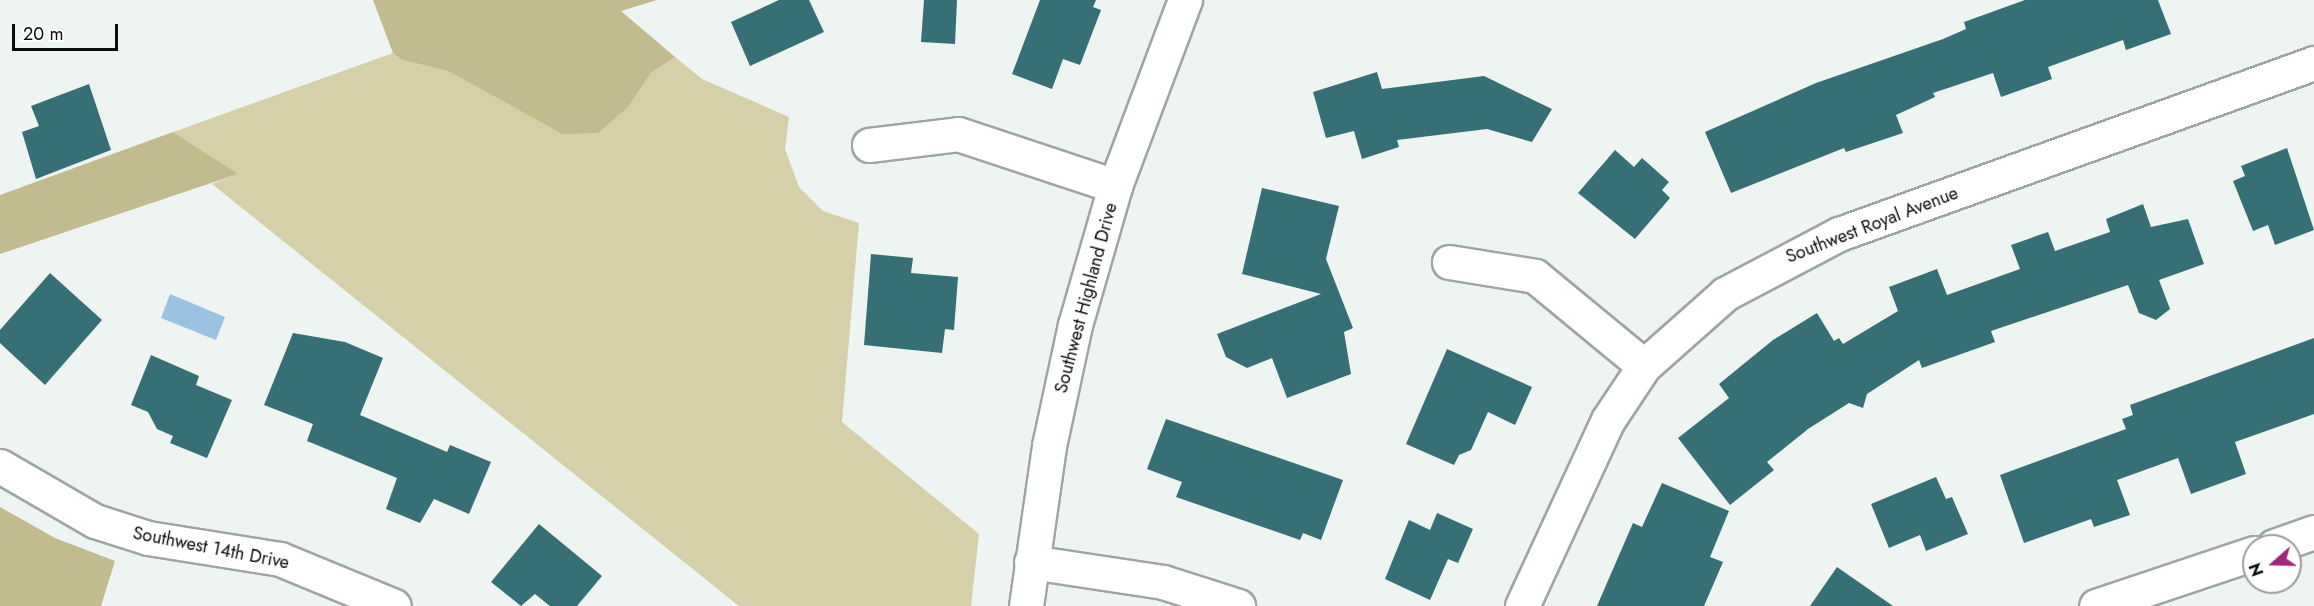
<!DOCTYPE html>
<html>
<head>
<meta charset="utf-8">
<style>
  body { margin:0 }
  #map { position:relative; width:2314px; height:606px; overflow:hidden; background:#edf4f1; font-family:Jost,sans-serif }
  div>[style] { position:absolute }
  .green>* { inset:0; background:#d5d0a8 }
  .forest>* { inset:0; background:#c2bb8e }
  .water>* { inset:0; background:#99c3e0 }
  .building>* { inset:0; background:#367076 }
  .roads { filter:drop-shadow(2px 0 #9ea5a2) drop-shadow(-2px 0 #9ea5a2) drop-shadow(0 2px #9ea5a2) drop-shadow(0 -2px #9ea5a2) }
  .street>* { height:33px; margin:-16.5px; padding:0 16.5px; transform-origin:16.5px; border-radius:16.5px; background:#fff }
  .secondary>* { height:33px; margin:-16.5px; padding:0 16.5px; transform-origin:16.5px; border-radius:16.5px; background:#fff }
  span { translate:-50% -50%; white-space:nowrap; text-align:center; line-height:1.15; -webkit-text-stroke:4.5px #fff; paint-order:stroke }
  .street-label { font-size:18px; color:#0b0d0c }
  .north { position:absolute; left:2242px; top:534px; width:60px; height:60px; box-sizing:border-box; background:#fff; border:2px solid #9d9e9e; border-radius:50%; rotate:250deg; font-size:16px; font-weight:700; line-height:24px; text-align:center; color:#0b0d0c }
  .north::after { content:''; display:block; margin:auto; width:21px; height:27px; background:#a0277d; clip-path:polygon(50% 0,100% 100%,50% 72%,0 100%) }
  .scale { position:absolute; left:12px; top:24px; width:106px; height:27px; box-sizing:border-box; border:3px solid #0b0d0c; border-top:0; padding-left:8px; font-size:18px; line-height:21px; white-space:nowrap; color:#0b0d0c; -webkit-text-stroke:4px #fff; paint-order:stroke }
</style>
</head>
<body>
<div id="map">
  <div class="green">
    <div style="clip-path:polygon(393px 53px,402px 60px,448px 71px,562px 134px,628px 107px,651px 73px,675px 57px,702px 79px,789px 117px,785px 149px,799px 187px,823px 211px,859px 223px,842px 422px,979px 534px,971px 606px,739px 606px,212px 184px,237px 174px,173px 132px)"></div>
  </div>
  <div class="forest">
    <div style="clip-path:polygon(373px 0,657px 0,621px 11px,675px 57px,651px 73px,628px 107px,598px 133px,562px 134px,448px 71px,402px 60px,393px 53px)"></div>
    <div style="clip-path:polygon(173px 132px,238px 174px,0 254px,0 195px)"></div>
    <div style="clip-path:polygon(0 507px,55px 538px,115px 561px,101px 606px,0 606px)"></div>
  </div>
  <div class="water">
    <div style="clip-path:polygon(170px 294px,225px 317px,216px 340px,161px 318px)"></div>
  </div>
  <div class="building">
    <div style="clip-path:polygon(779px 0,809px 0,824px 32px,750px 66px,731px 22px)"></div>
    <div style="clip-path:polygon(924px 0,957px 0,955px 44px,921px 42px)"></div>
    <div style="clip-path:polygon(1040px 0,1096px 0,1093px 7px,1101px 10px,1080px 65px,1063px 59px,1052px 89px,1012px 74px)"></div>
    <div style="clip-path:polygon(2025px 0,2158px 0,2171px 34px,2126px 50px,2123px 40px,2048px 67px,2052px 79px,2001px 97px,1993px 73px,1933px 93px,1935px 97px,1896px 115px,1903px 133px,1846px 152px,1844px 148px,1731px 193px,1705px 132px,1816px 83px,1943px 39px,1966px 29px,1964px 22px)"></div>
    <div style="clip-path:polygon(1377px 72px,1382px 89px,1484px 76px,1552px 109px,1532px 142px,1487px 129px,1397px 140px,1399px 147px,1362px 159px,1354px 131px,1326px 138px,1313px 92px)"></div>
    <div style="clip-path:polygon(89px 84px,111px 150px,36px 179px,22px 132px,39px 126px,31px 106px)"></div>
    <div style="clip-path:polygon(2287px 148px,2314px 230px,2275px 245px,2268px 225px,2253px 231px,2233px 181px,2245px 176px,2241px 166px)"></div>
    <div style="clip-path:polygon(1615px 150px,1634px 167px,1642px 158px,1669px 182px,1662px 190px,1670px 198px,1635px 239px,1578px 193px)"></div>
    <div style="clip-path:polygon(1262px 188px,1339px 206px,1326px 259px,1353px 328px,1344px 332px,1351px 374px,1287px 398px,1272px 358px,1247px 368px,1226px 357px,1217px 334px,1321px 294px,1242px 274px)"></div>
    <div style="clip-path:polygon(2143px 204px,2151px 227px,2188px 219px,2204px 264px,2159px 280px,2170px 309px,2156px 320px,2139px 313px,2128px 285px,1991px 331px,1995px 342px,1922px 368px,1919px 360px,1867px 394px,1863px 408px,1849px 403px,1808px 429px,1767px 462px,1774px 470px,1730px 505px,1678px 438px,1729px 398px,1719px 384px,1773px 340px,1817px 313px,1834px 341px,1839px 338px,1843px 344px,1898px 311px,1889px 287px,1937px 269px,1947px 295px,2020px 269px,2011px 245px,2048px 232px,2055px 251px,2110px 232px,2106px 219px)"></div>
    <div style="clip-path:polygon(871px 254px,913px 258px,911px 273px,958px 277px,954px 330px,945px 329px,942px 353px,864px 345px)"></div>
    <div style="clip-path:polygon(50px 273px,102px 320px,45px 385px,0 343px,0 330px)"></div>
    <div style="clip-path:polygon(293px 333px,345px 342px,383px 358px,360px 415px,447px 452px,450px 445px,491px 462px,469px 514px,434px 499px,420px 523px,386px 509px,397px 478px,307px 441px,313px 424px,264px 405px)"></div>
    <div style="clip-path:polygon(2314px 338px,2314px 414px,2235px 442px,2246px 474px,2191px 494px,2178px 458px,2117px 480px,2130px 515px,2094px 527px,2091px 519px,2024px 543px,2000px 475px,2126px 429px,2122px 419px,2133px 415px,2130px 405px)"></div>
    <div style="clip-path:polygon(1447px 349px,1532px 387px,1515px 425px,1488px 412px,1471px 450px,1459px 455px,1454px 465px,1406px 444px)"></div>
    <div style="clip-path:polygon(151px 355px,199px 376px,196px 385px,232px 400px,207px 458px,170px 443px,173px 436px,157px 429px,148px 412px,131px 405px)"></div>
    <div style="clip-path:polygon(1166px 419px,1343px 480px,1321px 540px,1303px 533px,1300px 540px,1176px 497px,1182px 482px,1147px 469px)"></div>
    <div style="clip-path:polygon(1936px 477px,1946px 499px,1952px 497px,1968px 534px,1926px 551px,1920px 535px,1889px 548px,1871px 504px)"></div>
    <div style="clip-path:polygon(1662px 483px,1729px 511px,1710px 557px,1723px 562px,1704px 606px,1597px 606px,1633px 523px,1642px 527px)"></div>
    <div style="clip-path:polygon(1437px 513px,1473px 529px,1458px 563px,1448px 559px,1430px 600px,1385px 579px,1409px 520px,1430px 530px)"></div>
    <div style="clip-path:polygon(539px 524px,602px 576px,577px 606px,550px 606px,535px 594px,521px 606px,491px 582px)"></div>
    <div style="clip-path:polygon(1837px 567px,1893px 606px,1810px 606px)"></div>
  </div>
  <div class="roads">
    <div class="street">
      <div style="left:869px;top:145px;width:90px;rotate:-7deg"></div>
      <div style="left:958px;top:134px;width:165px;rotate:18.3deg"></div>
      <div style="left:1449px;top:262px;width:87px;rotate:9.2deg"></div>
      <div style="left:1535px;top:276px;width:141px;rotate:39.5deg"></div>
      <div style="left:2274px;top:546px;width:42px;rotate:-19.3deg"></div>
      <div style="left:1031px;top:562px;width:134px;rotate:8.6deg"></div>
      <div style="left:1163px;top:582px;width:79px;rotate:17.7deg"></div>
      <div style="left:1522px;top:606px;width:205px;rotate:-65.2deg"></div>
      <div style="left:1608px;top:420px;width:65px;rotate:-56.3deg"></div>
      <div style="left:1644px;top:366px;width:108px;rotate:-41.6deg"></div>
      <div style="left:1725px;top:294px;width:129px;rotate:-27.8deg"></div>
      <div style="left:1839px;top:234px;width:505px;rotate:-19.8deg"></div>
      <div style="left:2096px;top:606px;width:167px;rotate:-18.5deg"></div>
    </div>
    <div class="secondary">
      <div style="left:0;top:466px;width:110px;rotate:30.1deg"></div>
      <div style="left:95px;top:521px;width:56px;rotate:17.8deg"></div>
      <div style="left:148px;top:538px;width:134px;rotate:9deg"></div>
      <div style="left:280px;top:559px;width:123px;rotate:22.4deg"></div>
      <div style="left:1026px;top:606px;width:162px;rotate:-81.8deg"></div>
      <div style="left:1049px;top:446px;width:124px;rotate:-77.9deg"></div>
      <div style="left:1075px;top:325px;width:145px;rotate:-73.9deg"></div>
      <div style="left:1115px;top:186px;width:199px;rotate:-69.4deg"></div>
    </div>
  </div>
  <div class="street-label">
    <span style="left:1872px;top:225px;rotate:-21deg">Southwest Royal Avenue</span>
    <span style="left:1086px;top:298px;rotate:-75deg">Southwest Highland Drive</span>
    <span style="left:211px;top:548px;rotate:11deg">Southwest 14th Drive</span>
  </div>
  <div class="north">N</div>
  <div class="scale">20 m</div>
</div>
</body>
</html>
